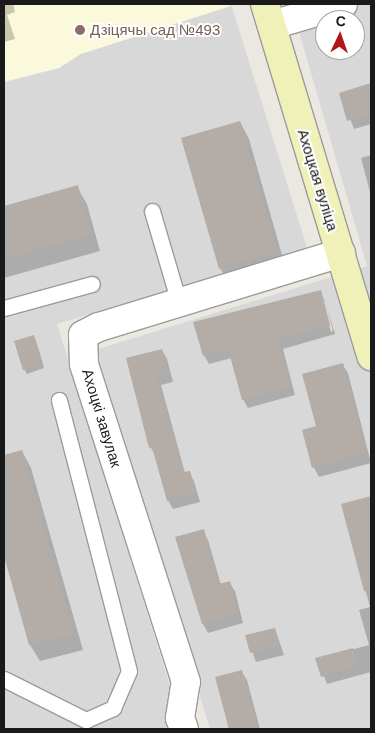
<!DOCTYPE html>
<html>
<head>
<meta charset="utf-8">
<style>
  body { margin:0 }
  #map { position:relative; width:375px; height:733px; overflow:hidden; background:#ebe7e1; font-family:Arial,sans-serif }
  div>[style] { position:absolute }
  .residential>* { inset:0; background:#d8d8d8 }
  .education>* { inset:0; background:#faf9db }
  .shadow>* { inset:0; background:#0003 }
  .building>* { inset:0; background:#b4aca7 }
  .roads { filter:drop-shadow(1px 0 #9b9b9b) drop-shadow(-1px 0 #9b9b9b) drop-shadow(0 1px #9b9b9b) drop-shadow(0 -1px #9b9b9b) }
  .lane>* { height:15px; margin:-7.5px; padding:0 7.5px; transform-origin:7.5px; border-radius:7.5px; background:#fff }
  .street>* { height:28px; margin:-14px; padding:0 14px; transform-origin:14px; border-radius:14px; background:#fff }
  .secondary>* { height:28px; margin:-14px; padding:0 14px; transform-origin:14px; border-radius:14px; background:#f0f1b9 }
  .dots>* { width:14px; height:14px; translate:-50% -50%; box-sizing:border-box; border:2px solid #fff; border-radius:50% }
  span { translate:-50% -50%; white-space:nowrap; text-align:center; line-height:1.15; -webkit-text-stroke:4px #fff; paint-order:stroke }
  .education-label { font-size:15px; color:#785e54 }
  .left { translate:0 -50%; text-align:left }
  .street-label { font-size:15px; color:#1a1a1a }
  .frame { position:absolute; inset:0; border:5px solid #1a1a1a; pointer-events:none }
  .north { position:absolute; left:315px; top:10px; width:50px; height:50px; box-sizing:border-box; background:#fff; border:1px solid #a3a3a3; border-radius:50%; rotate:3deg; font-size:14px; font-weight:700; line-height:20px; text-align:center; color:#1a1a1a }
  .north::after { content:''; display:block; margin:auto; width:18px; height:22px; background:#ae171e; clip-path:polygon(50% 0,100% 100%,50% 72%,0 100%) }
</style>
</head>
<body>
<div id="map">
  <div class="residential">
    <div style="clip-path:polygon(4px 4px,231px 4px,308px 251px,57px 324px,180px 718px,164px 729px,4px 729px)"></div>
    <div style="clip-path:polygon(evenodd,291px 4px,371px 4px,371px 729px,210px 729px,95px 350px,367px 266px,291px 4px,325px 20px,355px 20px,355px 50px,325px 50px,325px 20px)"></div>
  </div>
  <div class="education">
    <div style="clip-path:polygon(4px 4px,231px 4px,231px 6px,81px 54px,59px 68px,4px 82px)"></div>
  </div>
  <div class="shadow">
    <div style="clip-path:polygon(4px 4px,13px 4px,15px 12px,7px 15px,15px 39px,4px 42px)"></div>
    <div style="clip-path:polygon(371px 84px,371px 124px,354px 129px,340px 93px)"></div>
    <div style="clip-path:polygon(240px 122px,249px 139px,286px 269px,230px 285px,220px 268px)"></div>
    <div style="clip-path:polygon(371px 155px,371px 196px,361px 158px)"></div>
    <div style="clip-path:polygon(77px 187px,87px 204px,100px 251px,4px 278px,4px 207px)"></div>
    <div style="clip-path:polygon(evenodd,320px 292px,325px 301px,335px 334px,283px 349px,295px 395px,248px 408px,243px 399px,232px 358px,209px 364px,204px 355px,320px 292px,322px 300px,325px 300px,333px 331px,331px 332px,322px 300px)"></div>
    <div style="clip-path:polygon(36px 341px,44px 368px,27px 374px,24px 369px)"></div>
    <div style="clip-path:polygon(162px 350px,167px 359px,173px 382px,161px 385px,185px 473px,189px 472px,194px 481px,200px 502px,173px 509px,168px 500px,156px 456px,151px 448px,128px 359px)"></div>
    <div style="clip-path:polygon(342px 364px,348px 373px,371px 463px,319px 477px,314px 468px,303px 430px,317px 427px)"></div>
    <div style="clip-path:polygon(22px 451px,31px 468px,83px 650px,40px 661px,30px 645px,4px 552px,4px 456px)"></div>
    <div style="clip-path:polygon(371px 497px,371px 672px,327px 684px,317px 659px,369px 645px,359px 610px,370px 607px,342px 505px)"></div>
    <div style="clip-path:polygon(203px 531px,208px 540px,221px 585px,229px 582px,235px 591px,243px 623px,208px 633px,203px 624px)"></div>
    <div style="clip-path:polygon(275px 629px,284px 655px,256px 662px,247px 636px)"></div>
    <div style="clip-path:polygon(241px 671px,247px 680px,260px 729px,229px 729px,216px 678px)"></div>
  </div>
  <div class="building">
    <div style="clip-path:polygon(371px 83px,371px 113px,347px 121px,339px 93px)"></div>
    <div style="clip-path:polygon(240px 121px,278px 252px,219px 269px,181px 138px)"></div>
    <div style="clip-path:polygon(78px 185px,91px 234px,4px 259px,4px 206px)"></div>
    <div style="clip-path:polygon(321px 290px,330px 325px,278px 340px,291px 386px,242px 400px,228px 349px,203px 356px,193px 322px)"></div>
    <div style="clip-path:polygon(34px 335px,43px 364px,23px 370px,14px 341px)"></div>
    <div style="clip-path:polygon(162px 349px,169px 373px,157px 376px,184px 472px,190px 471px,196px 493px,167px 501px,152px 447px,149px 448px,126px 358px)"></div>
    <div style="clip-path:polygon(343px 363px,368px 453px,312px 468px,302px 430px,316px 426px,302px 374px)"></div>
    <div style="clip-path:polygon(22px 450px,74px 633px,29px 645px,4px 556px,4px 455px)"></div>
    <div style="clip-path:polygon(371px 496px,371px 591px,364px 591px,341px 504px)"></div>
    <div style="clip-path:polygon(204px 529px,219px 584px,230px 581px,239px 614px,202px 624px,175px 537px)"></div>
    <div style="clip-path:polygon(275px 628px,280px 646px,250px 653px,245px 635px)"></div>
    <div style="clip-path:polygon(353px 648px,358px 666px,321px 677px,315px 658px)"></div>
    <div style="clip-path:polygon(242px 670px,258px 729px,229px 729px,215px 677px)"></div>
  </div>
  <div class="roads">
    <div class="lane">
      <div style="left:152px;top:211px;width:96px;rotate:73.6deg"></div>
      <div style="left:4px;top:308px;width:91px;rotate:-15.3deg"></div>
      <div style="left:4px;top:679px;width:92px;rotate:26.6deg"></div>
      <div style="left:86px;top:720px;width:30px;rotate:-24deg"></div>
      <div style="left:113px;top:708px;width:40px;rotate:-66.6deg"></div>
      <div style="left:129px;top:671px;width:280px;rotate:-104.5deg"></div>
    </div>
    <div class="street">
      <div style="left:272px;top:25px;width:74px;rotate:-16.5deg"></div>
      <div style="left:184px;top:729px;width:12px;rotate:-110deg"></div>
      <div style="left:180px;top:718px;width:36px;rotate:-81deg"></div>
      <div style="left:186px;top:682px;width:334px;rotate:-107.8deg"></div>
      <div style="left:84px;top:364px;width:29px;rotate:-92deg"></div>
      <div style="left:83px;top:335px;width:18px;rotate:-27deg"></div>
      <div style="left:99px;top:327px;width:253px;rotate:-17deg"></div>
    </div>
    <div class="secondary">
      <div style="left:265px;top:4px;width:368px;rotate:73.2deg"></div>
    </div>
  </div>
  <div class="dots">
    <div style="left:80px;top:30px;background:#8d6e63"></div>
  </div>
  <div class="education-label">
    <span class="left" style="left:90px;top:30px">Дзіцячы сад №493</span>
  </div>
  <div class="street-label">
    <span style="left:318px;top:180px;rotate:73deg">Ахоцкая вуліца</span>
    <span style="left:102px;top:418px;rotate:73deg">Ахоцкі завулак</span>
  </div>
  <div class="frame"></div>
  <div class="north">С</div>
</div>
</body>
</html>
